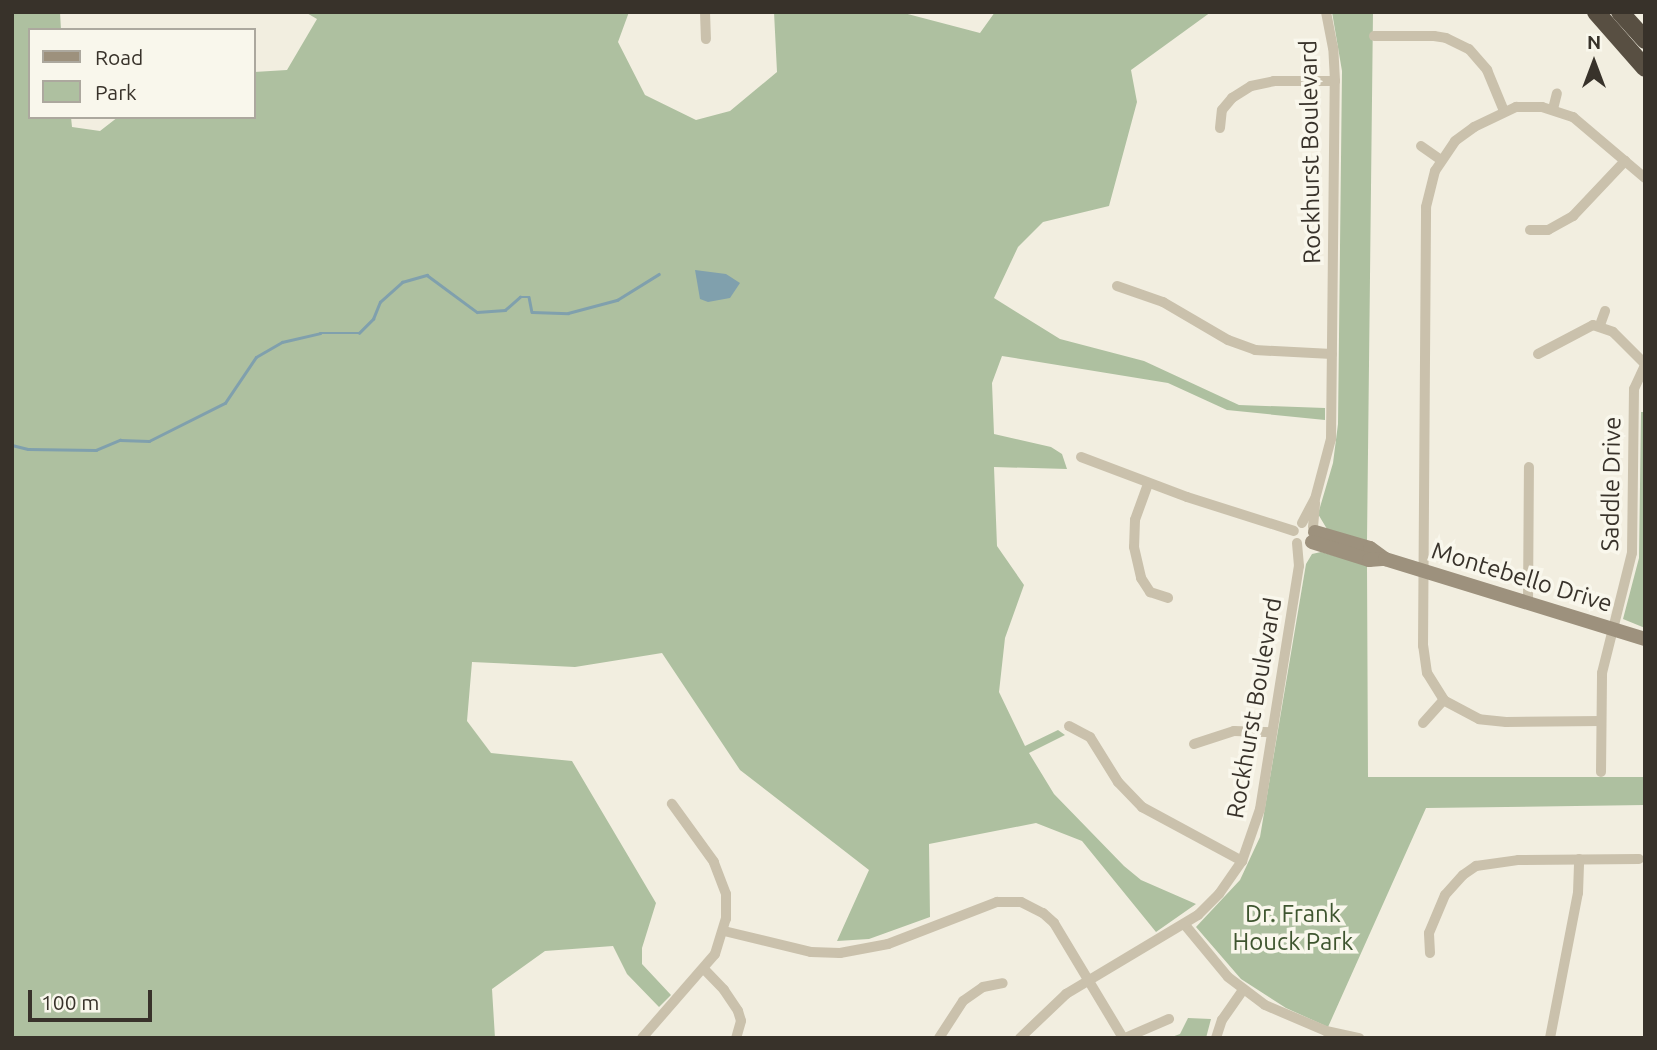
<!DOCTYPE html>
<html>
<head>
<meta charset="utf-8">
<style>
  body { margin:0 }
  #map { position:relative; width:1657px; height:1050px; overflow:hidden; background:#f2eee0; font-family:Ubuntu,sans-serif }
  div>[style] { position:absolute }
  .green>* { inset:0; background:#aec0a0 }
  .water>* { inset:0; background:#80a0ad }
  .stream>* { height:2.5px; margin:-1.25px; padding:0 1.25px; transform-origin:1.25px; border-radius:1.25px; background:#80a0ad }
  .street>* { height:10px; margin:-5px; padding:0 5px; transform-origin:5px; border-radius:5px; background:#cac1ac }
  .secondary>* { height:14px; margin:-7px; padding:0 7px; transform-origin:7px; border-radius:7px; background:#9d917d }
  .highway>* { height:18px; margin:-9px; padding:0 9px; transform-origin:9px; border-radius:9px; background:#584f42 }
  span { translate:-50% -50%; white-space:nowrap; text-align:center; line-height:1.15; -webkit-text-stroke:7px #f9f7ec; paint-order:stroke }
  .street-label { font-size:24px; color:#38322a }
  .park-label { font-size:24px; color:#3e552f }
  .frame { position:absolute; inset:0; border:14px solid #38322a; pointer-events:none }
  .legend { position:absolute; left:28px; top:28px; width:228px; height:91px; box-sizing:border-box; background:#f9f7ec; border:2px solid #aca89e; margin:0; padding:9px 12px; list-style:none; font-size:21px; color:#38322a }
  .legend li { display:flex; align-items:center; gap:14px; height:35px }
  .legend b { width:35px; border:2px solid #aca89e }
  .north { position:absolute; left:1559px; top:28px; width:70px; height:70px; -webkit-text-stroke:5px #f9f7ec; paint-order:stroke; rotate:0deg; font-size:19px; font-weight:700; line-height:28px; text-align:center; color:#38322a }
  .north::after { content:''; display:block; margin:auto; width:24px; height:32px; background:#38322a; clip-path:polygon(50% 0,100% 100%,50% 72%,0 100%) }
  .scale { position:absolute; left:28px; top:990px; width:124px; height:32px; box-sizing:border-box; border:4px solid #38322a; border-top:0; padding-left:9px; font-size:21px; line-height:24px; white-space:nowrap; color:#38322a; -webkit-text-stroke:5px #f9f7ec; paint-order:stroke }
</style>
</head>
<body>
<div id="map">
  <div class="green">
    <div style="clip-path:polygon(12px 12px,60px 12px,61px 30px,30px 30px,30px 117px,71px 117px,72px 127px,100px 131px,118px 117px,254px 117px,254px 72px,287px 70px,317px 19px,305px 12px,629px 12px,618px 42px,645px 95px,696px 120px,730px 111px,777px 72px,774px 12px,900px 12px,980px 33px,995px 12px,1211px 12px,1131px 70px,1137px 102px,1109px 206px,1043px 222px,1018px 247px,994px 298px,1060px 339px,1144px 361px,1239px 405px,1325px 408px,1325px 420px,1227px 410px,1168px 383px,1002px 356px,992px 383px,994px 434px,1051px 447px,1062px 454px,1067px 469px,994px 467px,997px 546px,1024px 585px,1005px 638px,999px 692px,1025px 746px,1058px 730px,1065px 735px,1029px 753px,1054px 794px,1124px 866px,1141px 880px,1196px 904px,1156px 932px,1082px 841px,1036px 823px,929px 844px,930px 917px,869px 939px,837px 941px,869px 870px,740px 770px,662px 653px,575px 667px,472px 662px,467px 721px,491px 753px,572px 761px,656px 903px,642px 948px,642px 964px,671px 995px,659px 1007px,627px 974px,613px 946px,545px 951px,492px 989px,495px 1038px,12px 1038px)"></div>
    <div style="clip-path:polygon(1332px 12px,1373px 12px,1367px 541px,1327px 529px,1318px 514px,1333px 463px,1338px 424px,1342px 71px)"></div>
    <div style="clip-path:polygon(1641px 412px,1645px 412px,1645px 628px,1623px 619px,1639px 558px)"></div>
    <div style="clip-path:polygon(1321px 552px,1367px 565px,1368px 777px,1645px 777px,1645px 805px,1426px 808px,1328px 1027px,1286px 1008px,1241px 979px,1196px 927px,1240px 880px,1260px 837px,1306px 564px,1312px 554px)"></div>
    <div style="clip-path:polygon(1188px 1018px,1211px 1019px,1206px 1038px,1169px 1038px,1180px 1034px)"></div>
  </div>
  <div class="water">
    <div style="clip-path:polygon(695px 270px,726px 274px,740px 283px,730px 298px,708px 302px,700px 299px)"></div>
  </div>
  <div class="stream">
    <div style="left:12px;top:445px;width:16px;rotate:14deg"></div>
    <div style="left:28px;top:449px;width:68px;rotate:0.8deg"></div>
    <div style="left:96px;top:450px;width:26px;rotate:-23deg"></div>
    <div style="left:120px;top:440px;width:29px;rotate:2deg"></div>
    <div style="left:149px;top:441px;width:85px;rotate:-26.6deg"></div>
    <div style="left:225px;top:403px;width:55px;rotate:-56deg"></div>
    <div style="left:256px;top:357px;width:30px;rotate:-30deg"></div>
    <div style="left:282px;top:342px;width:39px;rotate:-13deg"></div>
    <div style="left:320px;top:333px;width:39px"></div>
    <div style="left:359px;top:333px;width:20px;rotate:-45deg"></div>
    <div style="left:373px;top:319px;width:18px;rotate:-68deg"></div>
    <div style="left:380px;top:302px;width:30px;rotate:-42deg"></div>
    <div style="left:402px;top:282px;width:26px;rotate:-16deg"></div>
    <div style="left:427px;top:275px;width:62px;rotate:36.5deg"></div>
    <div style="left:477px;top:312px;width:28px;rotate:-4deg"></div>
    <div style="left:505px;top:310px;width:20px;rotate:-41deg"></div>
    <div style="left:520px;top:297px;width:9px"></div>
    <div style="left:529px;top:297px;width:15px;rotate:79deg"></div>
    <div style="left:532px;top:312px;width:36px;rotate:2deg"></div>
    <div style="left:568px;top:313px;width:51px;rotate:-14.9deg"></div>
    <div style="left:617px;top:300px;width:49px;rotate:-31.8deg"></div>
  </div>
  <div class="street">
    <div style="left:705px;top:12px;width:27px;rotate:88deg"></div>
    <div style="left:1374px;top:36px;width:60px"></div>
    <div style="left:1434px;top:36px;width:12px;rotate:9deg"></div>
    <div style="left:1446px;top:38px;width:25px;rotate:26deg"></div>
    <div style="left:1469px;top:49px;width:28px;rotate:49deg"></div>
    <div style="left:1487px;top:70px;width:44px;rotate:67.5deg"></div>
    <div style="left:1553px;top:109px;width:16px;rotate:-76deg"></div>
    <div style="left:1220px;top:128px;width:18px;rotate:-84deg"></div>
    <div style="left:1222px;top:110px;width:16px;rotate:-50deg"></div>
    <div style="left:1232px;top:98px;width:22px;rotate:-32deg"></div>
    <div style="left:1251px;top:86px;width:24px;rotate:-12deg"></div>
    <div style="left:1274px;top:81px;width:61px"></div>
    <div style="left:1421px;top:146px;width:24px;rotate:35deg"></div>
    <div style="left:1530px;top:230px;width:18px"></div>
    <div style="left:1548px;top:230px;width:29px;rotate:-29deg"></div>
    <div style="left:1573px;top:216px;width:76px;rotate:-46.6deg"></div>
    <div style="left:1117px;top:286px;width:49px;rotate:19.2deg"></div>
    <div style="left:1163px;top:302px;width:75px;rotate:30.3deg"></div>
    <div style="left:1228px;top:340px;width:29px;rotate:20deg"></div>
    <div style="left:1255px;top:350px;width:77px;rotate:3deg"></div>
    <div style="left:1600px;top:325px;width:15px;rotate:-70deg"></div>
    <div style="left:1538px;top:354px;width:62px;rotate:-27.8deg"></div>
    <div style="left:1593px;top:325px;width:21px;rotate:19deg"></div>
    <div style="left:1613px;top:332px;width:45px;rotate:45deg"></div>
    <div style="left:1081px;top:457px;width:113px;rotate:20.7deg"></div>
    <div style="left:1187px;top:497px;width:112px;rotate:17.6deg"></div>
    <div style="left:1148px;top:484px;width:38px;rotate:110deg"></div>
    <div style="left:1135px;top:520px;width:27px;rotate:92deg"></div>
    <div style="left:1134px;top:547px;width:32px;rotate:77deg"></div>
    <div style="left:1141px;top:578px;width:17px;rotate:57deg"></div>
    <div style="left:1150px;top:592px;width:19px;rotate:18deg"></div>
    <div style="left:1302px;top:523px;width:27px;rotate:-62deg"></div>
    <div style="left:1315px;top:499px;width:62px;rotate:-75.1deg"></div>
    <div style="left:1331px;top:439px;width:358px;rotate:-89.4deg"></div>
    <div style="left:1335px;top:81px;width:33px;rotate:-93deg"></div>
    <div style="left:1333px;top:48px;width:37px;rotate:-101deg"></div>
    <div style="left:1313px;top:527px;width:24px;rotate:-85deg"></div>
    <div style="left:1528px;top:603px;width:136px;rotate:-89.6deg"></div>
    <div style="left:1601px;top:721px;width:95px;rotate:179.4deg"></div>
    <div style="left:1506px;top:722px;width:27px;rotate:-174deg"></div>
    <div style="left:1479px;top:719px;width:40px;rotate:-152deg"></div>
    <div style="left:1444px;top:700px;width:32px;rotate:-122deg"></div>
    <div style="left:1427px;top:673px;width:27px;rotate:-98deg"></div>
    <div style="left:1423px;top:646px;width:439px;rotate:-89.6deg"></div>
    <div style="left:1426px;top:207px;width:37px;rotate:-76deg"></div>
    <div style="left:1435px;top:171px;width:36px;rotate:-56deg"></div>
    <div style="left:1455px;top:141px;width:24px;rotate:-36deg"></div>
    <div style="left:1474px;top:127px;width:47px;rotate:-25.5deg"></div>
    <div style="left:1516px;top:107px;width:26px"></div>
    <div style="left:1542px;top:107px;width:33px;rotate:18deg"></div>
    <div style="left:1573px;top:117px;width:94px;rotate:40.3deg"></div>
    <div style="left:1423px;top:723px;width:31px;rotate:-48deg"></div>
    <div style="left:1069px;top:726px;width:24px;rotate:28deg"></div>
    <div style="left:1090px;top:737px;width:53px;rotate:58.1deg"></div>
    <div style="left:1118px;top:782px;width:35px;rotate:46deg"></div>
    <div style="left:1142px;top:807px;width:114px;rotate:28.4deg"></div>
    <div style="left:1194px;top:744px;width:42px;rotate:-18deg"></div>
    <div style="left:1234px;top:731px;width:38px;rotate:2deg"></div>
    <div style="left:1601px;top:772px;width:99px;rotate:-89.4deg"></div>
    <div style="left:1602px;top:673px;width:124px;rotate:-76deg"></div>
    <div style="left:1632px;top:553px;width:164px;rotate:-89.3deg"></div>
    <div style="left:1634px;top:389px;width:26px;rotate:-65deg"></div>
    <div style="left:1185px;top:925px;width:67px;rotate:50.4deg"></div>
    <div style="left:1228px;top:977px;width:46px;rotate:37.1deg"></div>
    <div style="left:1265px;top:1005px;width:66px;rotate:23.1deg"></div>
    <div style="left:1326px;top:1031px;width:34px;rotate:12deg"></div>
    <div style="left:724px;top:931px;width:89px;rotate:13.6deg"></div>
    <div style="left:811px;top:952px;width:29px;rotate:2deg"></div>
    <div style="left:840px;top:953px;width:49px;rotate:-10.6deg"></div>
    <div style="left:888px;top:944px;width:117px;rotate:-21.1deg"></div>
    <div style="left:997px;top:902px;width:24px"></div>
    <div style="left:1021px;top:902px;width:25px;rotate:27deg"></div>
    <div style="left:1043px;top:913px;width:15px;rotate:42deg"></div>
    <div style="left:1054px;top:923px;width:134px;rotate:59deg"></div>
    <div style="left:1430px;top:953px;width:20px;rotate:-93deg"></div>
    <div style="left:1429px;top:933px;width:41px;rotate:-67.2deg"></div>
    <div style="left:1445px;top:895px;width:27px;rotate:-48deg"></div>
    <div style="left:1463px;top:875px;width:16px;rotate:-35deg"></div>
    <div style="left:1476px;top:866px;width:42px;rotate:-8.1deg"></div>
    <div style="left:1518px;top:860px;width:121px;rotate:-0.5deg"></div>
    <div style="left:704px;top:969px;width:29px;rotate:46deg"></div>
    <div style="left:724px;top:990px;width:25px;rotate:56deg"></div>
    <div style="left:738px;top:1011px;width:10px;rotate:73deg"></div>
    <div style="left:741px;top:1021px;width:18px;rotate:106deg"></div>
    <div style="left:642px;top:1038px;width:111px;rotate:-49deg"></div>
    <div style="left:715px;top:954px;width:37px;rotate:-73deg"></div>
    <div style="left:726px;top:919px;width:25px;rotate:-90deg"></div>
    <div style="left:726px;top:894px;width:34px;rotate:-111deg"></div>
    <div style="left:714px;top:862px;width:72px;rotate:-125.9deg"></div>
    <div style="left:939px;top:1038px;width:44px;rotate:-57deg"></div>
    <div style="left:963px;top:1001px;width:24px;rotate:-35deg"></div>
    <div style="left:983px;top:987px;width:20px;rotate:-11deg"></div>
    <div style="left:1020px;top:1038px;width:64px;rotate:-43.7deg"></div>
    <div style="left:1066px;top:994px;width:154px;rotate:-30.9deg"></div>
    <div style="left:1198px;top:915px;width:30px;rotate:-45deg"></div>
    <div style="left:1219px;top:894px;width:40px;rotate:-55.1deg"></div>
    <div style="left:1242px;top:861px;width:55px;rotate:-70.9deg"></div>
    <div style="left:1260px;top:809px;width:246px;rotate:-80.9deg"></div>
    <div style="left:1299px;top:566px;width:23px;rotate:-95deg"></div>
    <div style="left:1125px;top:1038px;width:48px;rotate:-23.4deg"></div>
    <div style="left:1216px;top:1038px;width:19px;rotate:-72deg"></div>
    <div style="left:1222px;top:1020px;width:37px;rotate:-55deg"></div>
    <div style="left:1550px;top:1038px;width:148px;rotate:-79.1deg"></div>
    <div style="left:1578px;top:893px;width:34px;rotate:-88deg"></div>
  </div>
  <div class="secondary">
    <div style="left:1315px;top:532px;width:57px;rotate:16.2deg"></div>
    <div style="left:1370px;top:548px;width:19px;rotate:36deg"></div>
    <div style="left:1312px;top:542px;width:60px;rotate:17.5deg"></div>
    <div style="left:1369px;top:560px;width:16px;rotate:-4deg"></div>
    <div style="left:1385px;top:559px;width:272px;rotate:17.1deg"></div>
  </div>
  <div class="highway">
    <div style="left:1596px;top:12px;width:74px;rotate:48.8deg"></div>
    <div style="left:1620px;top:12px;width:38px;rotate:48deg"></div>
  </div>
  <div class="street-label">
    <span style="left:1310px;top:152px;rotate:-91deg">Rockhurst Boulevard</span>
    <span style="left:1611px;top:484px;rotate:-89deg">Saddle Drive</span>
    <span style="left:1522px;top:577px;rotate:17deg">Montebello Drive</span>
    <span style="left:1254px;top:708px;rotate:-80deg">Rockhurst Boulevard</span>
  </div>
  <div class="park-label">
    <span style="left:1293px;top:928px">Dr. Frank<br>Houck Park</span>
  </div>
  <div class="frame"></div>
  <ul class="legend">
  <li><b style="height:9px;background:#9d917d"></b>Road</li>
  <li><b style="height:19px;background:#aec0a0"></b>Park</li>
  </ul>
  <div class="north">N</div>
  <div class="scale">100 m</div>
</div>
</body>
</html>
